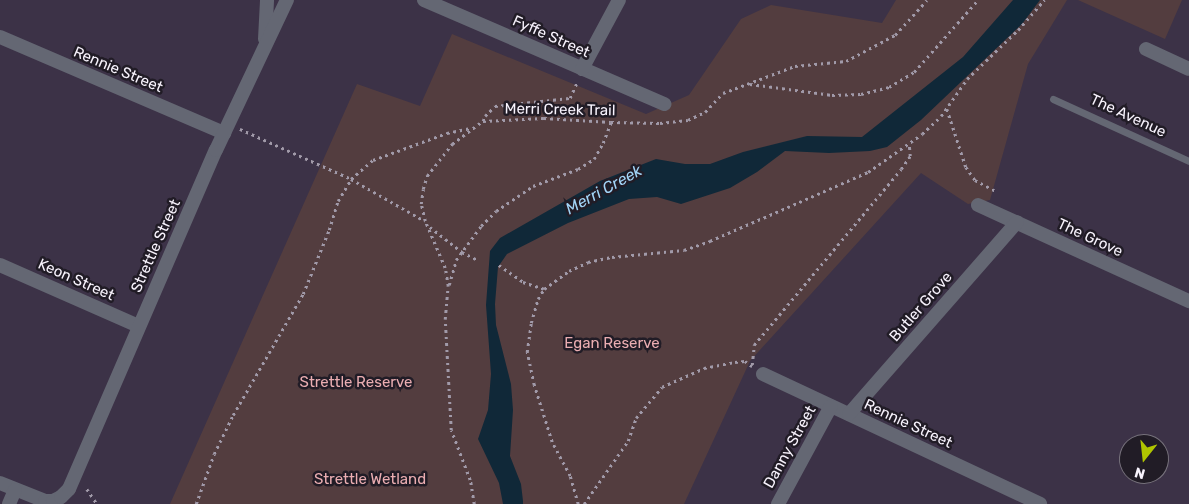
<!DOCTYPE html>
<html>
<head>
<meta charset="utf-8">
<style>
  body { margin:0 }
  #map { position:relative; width:1189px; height:504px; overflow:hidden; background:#3c3247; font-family:Rubik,sans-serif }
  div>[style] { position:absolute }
  .green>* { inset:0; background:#533d3f }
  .water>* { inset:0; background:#102838 }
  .path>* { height:2.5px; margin-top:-1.25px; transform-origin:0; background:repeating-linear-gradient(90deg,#a19aa9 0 2.5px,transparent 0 6.5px) }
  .lane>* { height:7px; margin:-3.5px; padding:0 3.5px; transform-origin:3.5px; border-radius:3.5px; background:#646773 }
  .street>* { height:14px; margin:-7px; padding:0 7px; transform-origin:7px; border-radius:7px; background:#646773 }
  span { translate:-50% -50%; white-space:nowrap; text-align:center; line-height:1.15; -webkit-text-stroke:5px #211c26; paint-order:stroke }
  .street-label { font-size:15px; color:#f8f3fd }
  .park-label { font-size:15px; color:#eaadb1 }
  .water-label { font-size:16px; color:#a2d4f7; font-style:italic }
  .north { position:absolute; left:1119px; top:434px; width:50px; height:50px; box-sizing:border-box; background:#211c26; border:1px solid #77727c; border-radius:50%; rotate:196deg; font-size:14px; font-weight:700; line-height:20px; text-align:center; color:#f8f3fd }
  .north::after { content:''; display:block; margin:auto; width:18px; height:22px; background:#b0c500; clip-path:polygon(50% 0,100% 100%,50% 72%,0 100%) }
</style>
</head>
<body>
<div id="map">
  <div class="green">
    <div style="clip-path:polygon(896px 0,1067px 0,1028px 64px,990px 200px,968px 204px,921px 173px,750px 361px,684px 504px,170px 504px,357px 84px,420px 106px,452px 34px,646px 114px,689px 95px,741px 19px,771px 5px,882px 23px)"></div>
    <div style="clip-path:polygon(1078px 0,1182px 0,1165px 39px)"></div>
  </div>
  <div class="water">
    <div style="clip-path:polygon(1013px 0,1040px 0,1022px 24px,921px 120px,887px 147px,870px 151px,829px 153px,785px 151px,757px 172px,730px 188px,681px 204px,657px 197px,629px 199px,568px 223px,507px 254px,498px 267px,495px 304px,496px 325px,511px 384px,513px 410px,510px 456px,521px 484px,523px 501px,523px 504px,503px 504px,499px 483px,478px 439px,488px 410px,491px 374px,486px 305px,490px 251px,500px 238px,600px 181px,656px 159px,685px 164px,710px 164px,743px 152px,807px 136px,862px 137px,963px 57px)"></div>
  </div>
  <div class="path">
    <div style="left:750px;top:84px;width:83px;rotate:7.6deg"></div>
    <div style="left:832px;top:95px;width:29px;rotate:-2deg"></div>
    <div style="left:861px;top:94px;width:29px;rotate:-14deg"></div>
    <div style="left:889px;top:87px;width:29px;rotate:-31deg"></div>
    <div style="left:914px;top:72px;width:96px;rotate:-48.4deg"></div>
    <div style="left:947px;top:109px;width:61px;rotate:71.9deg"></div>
    <div style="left:966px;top:167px;width:16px;rotate:55deg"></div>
    <div style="left:975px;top:180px;width:24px;rotate:28deg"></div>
    <div style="left:483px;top:121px;width:5px;rotate:-68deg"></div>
    <div style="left:485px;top:116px;width:14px;rotate:-45deg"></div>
    <div style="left:495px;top:106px;width:75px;rotate:-6.1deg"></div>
    <div style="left:570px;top:98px;width:17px;rotate:-66deg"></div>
    <div style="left:240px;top:129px;width:122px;rotate:24.2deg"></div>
    <div style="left:351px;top:179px;width:85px;rotate:29.6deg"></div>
    <div style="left:430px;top:227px;width:41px;rotate:38deg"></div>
    <div style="left:462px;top:252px;width:16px;rotate:27deg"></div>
    <div style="left:499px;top:265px;width:29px;rotate:35deg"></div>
    <div style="left:523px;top:282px;width:22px;rotate:18deg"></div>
    <div style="left:449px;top:285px;width:26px;rotate:-74deg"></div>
    <div style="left:456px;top:260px;width:42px;rotate:-53.7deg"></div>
    <div style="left:481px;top:226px;width:21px;rotate:-45deg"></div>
    <div style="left:496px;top:211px;width:45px;rotate:-34deg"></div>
    <div style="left:533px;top:186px;width:48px;rotate:-20.7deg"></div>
    <div style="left:578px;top:169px;width:19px;rotate:-32deg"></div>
    <div style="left:594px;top:159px;width:18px;rotate:-61deg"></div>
    <div style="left:603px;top:143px;width:22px;rotate:-69deg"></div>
    <div style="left:752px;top:365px;width:20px;rotate:-84deg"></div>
    <div style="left:754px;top:345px;width:229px;rotate:-50.1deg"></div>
    <div style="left:901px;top:169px;width:16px;rotate:-55deg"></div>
    <div style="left:910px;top:156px;width:12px;rotate:-95deg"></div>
    <div style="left:87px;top:489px;width:18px;rotate:56deg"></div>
    <div style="left:196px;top:504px;width:53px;rotate:-70.2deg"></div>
    <div style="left:214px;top:454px;width:43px;rotate:-64deg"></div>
    <div style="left:233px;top:415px;width:140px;rotate:-60deg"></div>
    <div style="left:303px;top:294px;width:69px;rotate:-67.9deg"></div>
    <div style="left:329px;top:230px;width:30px;rotate:-73deg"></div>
    <div style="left:338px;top:201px;width:26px;rotate:-59deg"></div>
    <div style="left:351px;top:179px;width:29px;rotate:-41deg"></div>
    <div style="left:373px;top:160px;width:79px;rotate:-20deg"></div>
    <div style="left:447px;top:133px;width:24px;rotate:-12deg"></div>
    <div style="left:474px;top:504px;width:24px;rotate:-99deg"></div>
    <div style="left:470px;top:480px;width:53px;rotate:-110.8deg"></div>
    <div style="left:451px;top:430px;width:111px;rotate:-93.1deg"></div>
    <div style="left:445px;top:319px;width:33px;rotate:-85deg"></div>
    <div style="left:448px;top:286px;width:18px;rotate:-99deg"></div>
    <div style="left:445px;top:268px;width:51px;rotate:-113.1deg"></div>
    <div style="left:425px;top:221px;width:17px;rotate:-103deg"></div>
    <div style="left:421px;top:204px;width:15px;rotate:-82deg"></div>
    <div style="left:423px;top:189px;width:14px;rotate:-73deg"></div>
    <div style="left:427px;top:176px;width:41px;rotate:-52deg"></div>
    <div style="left:452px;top:144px;width:39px;rotate:-37deg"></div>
    <div style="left:483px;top:121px;width:61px;rotate:-2.8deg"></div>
    <div style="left:544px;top:118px;width:67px;rotate:3.4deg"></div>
    <div style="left:611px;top:122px;width:49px;rotate:1.2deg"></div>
    <div style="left:660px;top:123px;width:28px;rotate:-6deg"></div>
    <div style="left:688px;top:120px;width:19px;rotate:-25deg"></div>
    <div style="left:705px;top:112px;width:26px;rotate:-47deg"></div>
    <div style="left:723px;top:93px;width:77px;rotate:-20.6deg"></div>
    <div style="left:795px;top:66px;width:51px;rotate:-5.6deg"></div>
    <div style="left:846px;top:61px;width:55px;rotate:-28deg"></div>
    <div style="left:895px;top:35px;width:47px;rotate:-47.6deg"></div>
    <div style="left:578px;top:504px;width:29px;rotate:-106deg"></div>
    <div style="left:570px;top:476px;width:38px;rotate:-118deg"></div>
    <div style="left:552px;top:442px;width:60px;rotate:-107.5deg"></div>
    <div style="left:534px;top:385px;width:34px;rotate:-102deg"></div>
    <div style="left:527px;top:352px;width:29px;rotate:-82deg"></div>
    <div style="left:531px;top:323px;width:25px;rotate:-74deg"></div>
    <div style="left:538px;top:299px;width:12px;rotate:-59deg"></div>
    <div style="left:544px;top:289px;width:31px;rotate:-36deg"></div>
    <div style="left:569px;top:271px;width:21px;rotate:-25deg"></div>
    <div style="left:588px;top:262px;width:25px;rotate:-12deg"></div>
    <div style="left:612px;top:257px;width:72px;rotate:-5.6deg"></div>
    <div style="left:684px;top:250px;width:28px;rotate:-19deg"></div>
    <div style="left:710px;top:241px;width:172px;rotate:-23.6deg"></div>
    <div style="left:868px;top:172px;width:66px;rotate:-35.1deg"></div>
    <div style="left:922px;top:134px;width:26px;rotate:-43deg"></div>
    <div style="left:941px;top:116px;width:45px;rotate:-54.9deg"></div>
    <div style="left:967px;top:79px;width:71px;rotate:-43.9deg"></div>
    <div style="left:1018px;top:30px;width:40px;rotate:-49deg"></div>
    <div style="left:584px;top:504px;width:77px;rotate:-55.1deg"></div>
    <div style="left:628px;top:441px;width:24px;rotate:-71deg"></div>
    <div style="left:636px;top:418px;width:40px;rotate:-50deg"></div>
    <div style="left:662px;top:387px;width:46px;rotate:-24.3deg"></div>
    <div style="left:704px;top:368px;width:32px;rotate:-11deg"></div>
    <div style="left:735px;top:362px;width:10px;rotate:-6deg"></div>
    <div style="left:745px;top:361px;width:9px;rotate:36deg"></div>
  </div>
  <div class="lane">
    <div style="left:1053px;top:99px;width:149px;rotate:24.5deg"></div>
  </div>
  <div class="street">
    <div style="left:424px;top:0;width:262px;rotate:23.4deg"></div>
    <div style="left:0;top:37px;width:244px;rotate:23.2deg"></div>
    <div style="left:265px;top:39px;width:39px;rotate:-87deg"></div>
    <div style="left:1146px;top:49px;width:47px;rotate:24.9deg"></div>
    <div style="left:582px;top:69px;width:78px;rotate:-61.8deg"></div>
    <div style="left:978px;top:205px;width:232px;rotate:24.5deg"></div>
    <div style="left:0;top:265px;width:151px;rotate:23.8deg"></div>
    <div style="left:763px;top:374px;width:306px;rotate:25.1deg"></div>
    <div style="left:849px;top:414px;width:255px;rotate:-48.8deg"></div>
    <div style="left:0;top:483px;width:48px;rotate:21.8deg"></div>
    <div style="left:45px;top:501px;width:8px"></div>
    <div style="left:53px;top:501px;width:9px;rotate:-27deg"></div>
    <div style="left:61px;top:497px;width:11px;rotate:-45deg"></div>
    <div style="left:69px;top:489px;width:369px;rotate:-66.6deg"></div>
    <div style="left:216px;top:150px;width:166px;rotate:-64.7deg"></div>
    <div style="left:9px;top:504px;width:15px;rotate:-67deg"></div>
    <div style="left:778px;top:504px;width:111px;rotate:-61.6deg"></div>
  </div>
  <div class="street-label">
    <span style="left:551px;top:37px;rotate:24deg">Fyffe Street</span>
    <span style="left:118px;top:70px;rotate:23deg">Rennie Street</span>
    <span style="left:560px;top:110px;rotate:1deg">Merri Creek Trail</span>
    <span style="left:1128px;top:116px;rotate:25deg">The Avenue</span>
    <span style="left:1090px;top:238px;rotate:25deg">The Grove</span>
    <span style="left:156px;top:246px;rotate:-66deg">Strettle Street</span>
    <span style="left:76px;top:280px;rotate:24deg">Keon Street</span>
    <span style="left:921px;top:307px;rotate:-49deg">Butler Grove</span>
    <span style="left:908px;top:424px;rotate:25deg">Rennie Street</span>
    <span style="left:790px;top:447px;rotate:-61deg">Danny Street</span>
  </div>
  <div class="park-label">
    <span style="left:612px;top:344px">Egan Reserve</span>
    <span style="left:356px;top:383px">Strettle Reserve</span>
    <span style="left:370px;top:480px">Strettle Wetland</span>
  </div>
  <div class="water-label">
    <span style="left:604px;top:190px;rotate:-29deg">Merri Creek</span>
  </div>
  <div class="north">N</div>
</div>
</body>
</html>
